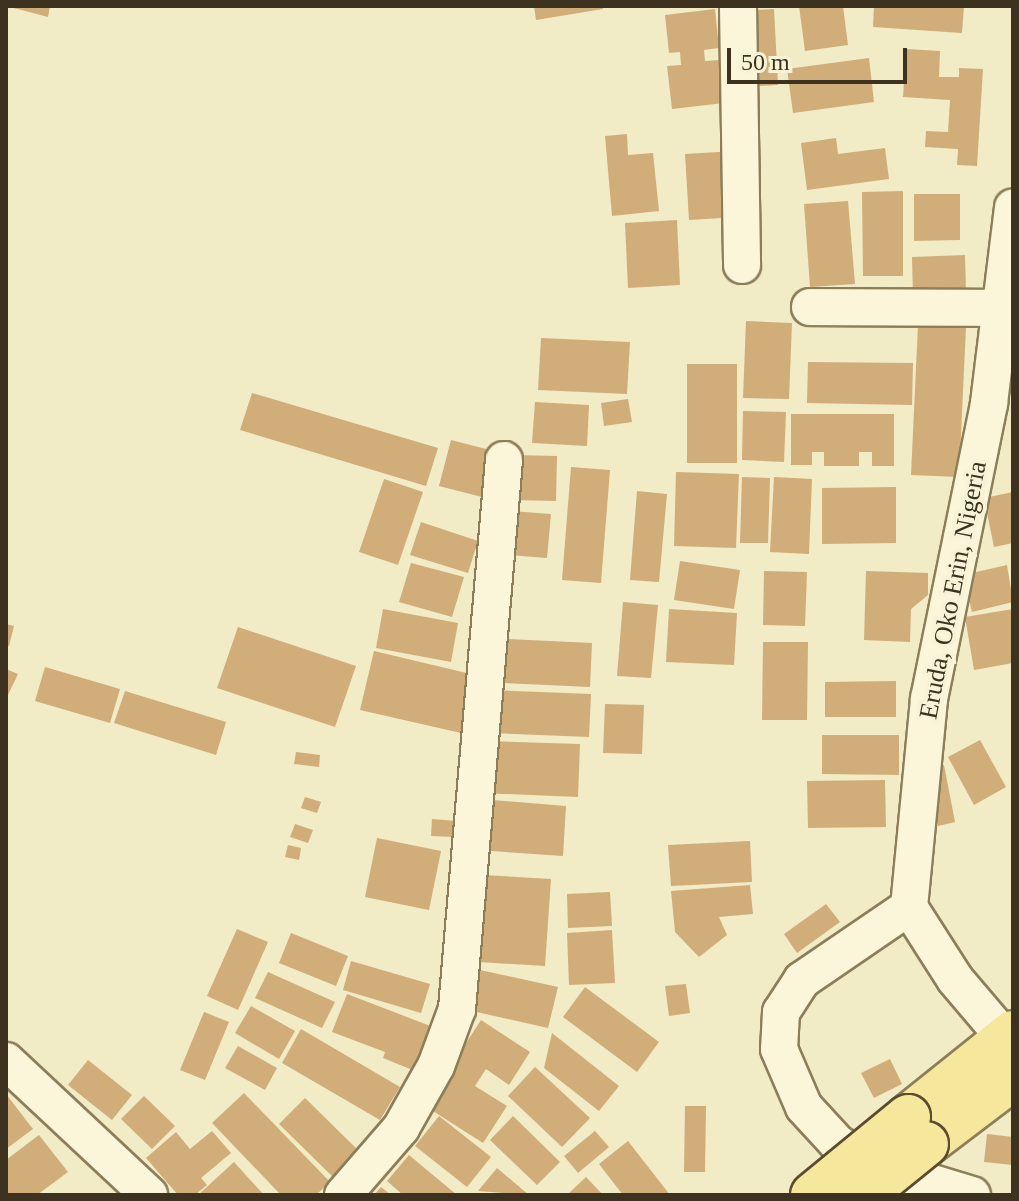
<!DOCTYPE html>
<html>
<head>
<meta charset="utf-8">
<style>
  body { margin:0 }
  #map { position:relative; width:1019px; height:1201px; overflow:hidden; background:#f1ebc6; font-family:"Times New Roman",serif }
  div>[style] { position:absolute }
  .building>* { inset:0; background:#d1ad7a }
  .roads { filter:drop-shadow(2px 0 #8d7e5a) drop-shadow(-2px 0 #8d7e5a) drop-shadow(0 2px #8d7e5a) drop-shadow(0 -2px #8d7e5a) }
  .minor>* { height:36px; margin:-18px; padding:0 18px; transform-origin:18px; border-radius:18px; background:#fbf6da }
  .major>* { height:44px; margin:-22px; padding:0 22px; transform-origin:22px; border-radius:22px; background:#f5e89d }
  .bridges { filter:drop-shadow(2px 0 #5b4b2f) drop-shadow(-2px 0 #5b4b2f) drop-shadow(0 2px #5b4b2f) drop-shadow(0 -2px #5b4b2f) }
  .major-bridge>* { height:44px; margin:-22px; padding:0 22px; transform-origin:22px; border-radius:22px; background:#f5e89d }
  span { translate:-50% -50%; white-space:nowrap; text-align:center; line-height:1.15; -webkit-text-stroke:8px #f8f3d6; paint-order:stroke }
  .street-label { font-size:26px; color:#3d321f }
  .frame { position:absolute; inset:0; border:8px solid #3d321f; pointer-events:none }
  .scale { position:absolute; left:727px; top:48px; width:180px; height:36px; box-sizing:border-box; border:4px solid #3d321f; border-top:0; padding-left:10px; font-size:24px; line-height:28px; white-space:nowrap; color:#3d321f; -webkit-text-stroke:6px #f8f3d6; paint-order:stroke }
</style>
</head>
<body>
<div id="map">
  <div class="building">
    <div style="clip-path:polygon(6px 6px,50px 6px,48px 17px)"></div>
    <div style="clip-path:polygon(534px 6px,602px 6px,603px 9px,536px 20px)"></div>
    <div style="clip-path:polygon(799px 6px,843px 6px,848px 45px,805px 51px)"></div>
    <div style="clip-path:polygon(874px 6px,964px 6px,962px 33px,873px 27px)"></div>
    <div style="clip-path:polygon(715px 9px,719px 48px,704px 50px,705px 61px,720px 60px,724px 103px,672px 109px,667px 66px,681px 65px,680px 52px,669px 53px,665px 15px)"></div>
    <div style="clip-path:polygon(774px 9px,778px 85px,744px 87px,740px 11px)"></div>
    <div style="clip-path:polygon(906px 49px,940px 51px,939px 77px,959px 77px,959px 68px,983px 69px,977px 166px,957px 165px,958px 149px,925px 147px,926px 131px,948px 132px,950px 100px,903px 97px)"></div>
    <div style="clip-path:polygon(869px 58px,874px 102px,793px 113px,787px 69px)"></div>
    <div style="clip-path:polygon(627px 134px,628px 155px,653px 153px,659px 211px,612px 216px,605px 136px)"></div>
    <div style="clip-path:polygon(836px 138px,838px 154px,885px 148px,889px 179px,807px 190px,801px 143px)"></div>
    <div style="clip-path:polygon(735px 151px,738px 217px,689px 220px,685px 154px)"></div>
    <div style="clip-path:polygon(903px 191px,903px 276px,863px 276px,862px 192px)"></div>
    <div style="clip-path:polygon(914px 194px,960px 194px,960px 240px,914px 241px)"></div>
    <div style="clip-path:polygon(848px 201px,855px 284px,810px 287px,804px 204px)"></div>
    <div style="clip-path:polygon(677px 220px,680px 285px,628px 288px,625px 223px)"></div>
    <div style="clip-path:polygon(965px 255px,966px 294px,913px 296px,912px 257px)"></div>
    <div style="clip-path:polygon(746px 321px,792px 323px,789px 399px,743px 398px)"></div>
    <div style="clip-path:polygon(918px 325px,966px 327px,959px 477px,911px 475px)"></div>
    <div style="clip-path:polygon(541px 338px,630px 342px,627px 394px,538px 390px)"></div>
    <div style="clip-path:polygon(808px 362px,913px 363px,912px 405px,807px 403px)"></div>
    <div style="clip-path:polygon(687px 364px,737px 364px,737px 463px,687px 463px)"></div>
    <div style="clip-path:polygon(252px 393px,438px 448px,426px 486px,240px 430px)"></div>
    <div style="clip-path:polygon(628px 399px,632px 422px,604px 426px,601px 403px)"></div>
    <div style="clip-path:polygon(535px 402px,589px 405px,587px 446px,532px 443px)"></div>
    <div style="clip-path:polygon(743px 411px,786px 412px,784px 462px,742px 460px)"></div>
    <div style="clip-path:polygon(791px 414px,894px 414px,894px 466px,872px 466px,872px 452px,859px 452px,859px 466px,824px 466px,824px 452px,812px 452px,812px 465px,791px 465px)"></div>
    <div style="clip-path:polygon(451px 440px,494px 451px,482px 497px,439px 486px)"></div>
    <div style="clip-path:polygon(513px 455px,557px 456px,556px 501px,512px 500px)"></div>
    <div style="clip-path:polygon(571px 467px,610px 470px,601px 583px,562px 580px)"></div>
    <div style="clip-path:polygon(676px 472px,739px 474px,736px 548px,674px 546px)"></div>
    <div style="clip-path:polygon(742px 477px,770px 478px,768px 543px,740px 543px)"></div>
    <div style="clip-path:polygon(774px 477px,812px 479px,809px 554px,770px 552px)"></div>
    <div style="clip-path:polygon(384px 479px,423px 492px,398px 565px,359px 552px)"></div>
    <div style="clip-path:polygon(896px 487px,896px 543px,822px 544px,822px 488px)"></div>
    <div style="clip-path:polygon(637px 491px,667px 494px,659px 582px,630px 580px)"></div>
    <div style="clip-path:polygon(1013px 492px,1013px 543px,994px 547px,984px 498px)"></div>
    <div style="clip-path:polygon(511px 511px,551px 514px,547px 558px,508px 555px)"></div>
    <div style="clip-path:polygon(421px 522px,478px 541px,468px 573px,410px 555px)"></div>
    <div style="clip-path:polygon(680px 561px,740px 570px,734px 609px,674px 600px)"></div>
    <div style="clip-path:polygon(411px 563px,464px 577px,452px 617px,399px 602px)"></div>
    <div style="clip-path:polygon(1007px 565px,1013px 602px,972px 612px,963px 575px)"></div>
    <div style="clip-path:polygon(764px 571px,807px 572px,805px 626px,763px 625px)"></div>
    <div style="clip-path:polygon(866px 571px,928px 573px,928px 595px,911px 609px,910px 642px,864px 640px)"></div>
    <div style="clip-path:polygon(623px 602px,658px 605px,651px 678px,617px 676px)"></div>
    <div style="clip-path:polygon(383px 609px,458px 623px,451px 662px,376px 648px)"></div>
    <div style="clip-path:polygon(669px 609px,737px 613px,734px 665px,666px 662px)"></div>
    <div style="clip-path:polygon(1013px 609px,1013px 663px,974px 670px,965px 617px)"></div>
    <div style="clip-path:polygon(6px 624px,14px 626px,9px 646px,6px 645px)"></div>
    <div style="clip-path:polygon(238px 627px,356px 666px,335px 727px,217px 688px)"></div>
    <div style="clip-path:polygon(506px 639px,592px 643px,590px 687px,504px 683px)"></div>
    <div style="clip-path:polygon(763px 642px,808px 642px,807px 720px,762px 720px)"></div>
    <div style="clip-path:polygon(374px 651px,475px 675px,461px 733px,360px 710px)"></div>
    <div style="clip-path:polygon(45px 667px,120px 689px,110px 723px,35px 701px)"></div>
    <div style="clip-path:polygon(6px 669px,18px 674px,6px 699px)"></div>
    <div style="clip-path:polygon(896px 681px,896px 717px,825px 717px,825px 682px)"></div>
    <div style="clip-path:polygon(492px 690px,591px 694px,589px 737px,490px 733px)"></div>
    <div style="clip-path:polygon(125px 691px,226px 722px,216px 755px,114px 723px)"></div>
    <div style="clip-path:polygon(605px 704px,644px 705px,642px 754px,603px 753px)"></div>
    <div style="clip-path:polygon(822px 735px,899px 735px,899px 775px,822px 774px)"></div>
    <div style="clip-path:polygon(980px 740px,1006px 787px,974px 805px,948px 757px)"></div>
    <div style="clip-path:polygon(485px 741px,580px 744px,578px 797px,482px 793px)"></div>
    <div style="clip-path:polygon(296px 752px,320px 755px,319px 767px,294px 764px)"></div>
    <div style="clip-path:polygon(944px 765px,955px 822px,938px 826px,927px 768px)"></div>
    <div style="clip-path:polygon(885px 780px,886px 827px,808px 828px,807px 781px)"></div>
    <div style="clip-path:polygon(305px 797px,321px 802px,317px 813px,301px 808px)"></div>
    <div style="clip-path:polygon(480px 799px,566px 806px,563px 856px,476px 850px)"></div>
    <div style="clip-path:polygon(432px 819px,457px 821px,456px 837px,431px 836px)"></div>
    <div style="clip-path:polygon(295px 824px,313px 830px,308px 843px,290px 837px)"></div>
    <div style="clip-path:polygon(377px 838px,441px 851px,429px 910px,365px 897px)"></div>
    <div style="clip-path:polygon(750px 841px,752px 882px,671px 886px,668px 845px)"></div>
    <div style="clip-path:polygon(288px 845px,301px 848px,299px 860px,285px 857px)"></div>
    <div style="clip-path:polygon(483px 875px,551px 879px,545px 966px,478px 962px)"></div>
    <div style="clip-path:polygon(750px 885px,753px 914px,719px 917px,727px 935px,699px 957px,675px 932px,671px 891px)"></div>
    <div style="clip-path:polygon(610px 892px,612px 926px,568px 928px,567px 894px)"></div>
    <div style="clip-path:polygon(826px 904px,840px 922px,797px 953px,784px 934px)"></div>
    <div style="clip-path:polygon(237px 929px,268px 942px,238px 1010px,207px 996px)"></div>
    <div style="clip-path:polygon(612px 930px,615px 983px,569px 985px,567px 933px)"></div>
    <div style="clip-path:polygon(291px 933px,348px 956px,336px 986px,279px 963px)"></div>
    <div style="clip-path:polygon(351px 961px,430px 984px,421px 1013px,343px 990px)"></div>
    <div style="clip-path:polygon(480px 970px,558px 987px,548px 1028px,472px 1011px)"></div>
    <div style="clip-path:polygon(268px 972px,335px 1002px,322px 1028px,255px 998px)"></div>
    <div style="clip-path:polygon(686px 984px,690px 1013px,669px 1016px,665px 986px)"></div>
    <div style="clip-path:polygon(585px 987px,659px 1042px,637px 1072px,563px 1017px)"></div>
    <div style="clip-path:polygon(347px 994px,433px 1027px,415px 1071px,383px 1058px,385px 1052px,332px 1032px)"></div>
    <div style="clip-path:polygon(251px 1006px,295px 1031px,279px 1059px,235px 1033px)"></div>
    <div style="clip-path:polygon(204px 1012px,229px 1022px,205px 1080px,180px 1070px)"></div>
    <div style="clip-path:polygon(481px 1020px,530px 1052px,509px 1085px,486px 1069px,475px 1086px,507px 1106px,483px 1143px,425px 1106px)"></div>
    <div style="clip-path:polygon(301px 1029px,400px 1087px,380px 1120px,282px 1063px)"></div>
    <div style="clip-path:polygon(552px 1033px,619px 1086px,599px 1111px,544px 1068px)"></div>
    <div style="clip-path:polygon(238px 1046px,277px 1068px,265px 1090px,225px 1068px)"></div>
    <div style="clip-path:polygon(890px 1059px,902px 1084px,874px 1098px,861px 1073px)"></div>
    <div style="clip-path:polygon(88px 1060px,132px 1095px,112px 1120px,68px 1085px)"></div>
    <div style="clip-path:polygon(535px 1067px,590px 1118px,562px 1147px,508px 1096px)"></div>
    <div style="clip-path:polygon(244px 1093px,330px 1182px,316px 1195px,281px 1195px,212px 1123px)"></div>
    <div style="clip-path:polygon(6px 1094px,33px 1129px,6px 1149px)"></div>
    <div style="clip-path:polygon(144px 1096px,175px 1126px,152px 1149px,121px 1119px)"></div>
    <div style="clip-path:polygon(305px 1098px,361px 1153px,335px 1179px,279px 1124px)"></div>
    <div style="clip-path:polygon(685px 1106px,706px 1106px,705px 1172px,684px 1172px)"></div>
    <div style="clip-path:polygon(439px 1116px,491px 1157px,467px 1187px,415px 1146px)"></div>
    <div style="clip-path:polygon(513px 1116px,560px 1162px,537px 1185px,490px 1140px)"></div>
    <div style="clip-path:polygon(212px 1131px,231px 1153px,201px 1178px,207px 1185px,195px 1195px,178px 1195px,146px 1158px,176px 1132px,190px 1149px)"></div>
    <div style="clip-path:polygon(595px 1131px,609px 1147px,578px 1173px,564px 1156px)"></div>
    <div style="clip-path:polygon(987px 1134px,1013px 1137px,1013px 1165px,984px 1162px)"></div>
    <div style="clip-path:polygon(39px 1135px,68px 1172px,37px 1195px,6px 1195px,6px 1160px)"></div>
    <div style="clip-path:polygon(628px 1141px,670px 1195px,623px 1195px,599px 1164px)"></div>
    <div style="clip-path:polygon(409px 1155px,457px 1195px,403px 1195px,387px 1181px)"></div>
    <div style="clip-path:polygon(234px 1162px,264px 1195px,198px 1195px)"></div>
    <div style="clip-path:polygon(497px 1168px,529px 1195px,478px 1191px)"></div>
    <div style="clip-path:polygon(586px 1177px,603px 1195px,567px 1195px)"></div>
    <div style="clip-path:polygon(381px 1187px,391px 1195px,374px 1195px)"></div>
  </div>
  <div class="roads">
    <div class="minor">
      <div style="left:738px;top:6px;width:259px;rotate:89.1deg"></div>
      <div style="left:810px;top:307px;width:191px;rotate:0.3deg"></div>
      <div style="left:909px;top:907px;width:130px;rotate:145.7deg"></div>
      <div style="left:802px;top:980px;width:38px;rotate:123deg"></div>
      <div style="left:781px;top:1012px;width:37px;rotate:93deg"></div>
      <div style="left:779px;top:1049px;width:63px;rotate:66.7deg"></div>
      <div style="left:804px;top:1107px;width:50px;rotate:47.4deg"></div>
      <div style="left:838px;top:1144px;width:51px;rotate:28.1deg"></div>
      <div style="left:883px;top:1168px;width:93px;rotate:16.9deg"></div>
      <div style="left:1005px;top:1038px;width:77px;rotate:-130.3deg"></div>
      <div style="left:955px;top:979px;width:85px;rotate:-122.6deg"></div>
      <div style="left:909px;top:907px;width:209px;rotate:-84.5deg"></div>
      <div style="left:929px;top:699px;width:302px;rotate:-78.5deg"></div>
      <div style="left:989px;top:403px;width:197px;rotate:-83deg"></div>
      <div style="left:6px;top:1061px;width:196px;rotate:43.1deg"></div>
      <div style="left:343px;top:1195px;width:89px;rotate:-49.1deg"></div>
      <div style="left:401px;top:1128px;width:71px;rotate:-60.6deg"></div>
      <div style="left:436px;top:1066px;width:61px;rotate:-69.8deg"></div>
      <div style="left:457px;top:1009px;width:551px;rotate:-85.11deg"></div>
    </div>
    <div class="major">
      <div style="left:908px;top:1117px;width:134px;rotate:-38.7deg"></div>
      <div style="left:926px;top:1144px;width:109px;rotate:-37.2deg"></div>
    </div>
  </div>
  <div class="bridges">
    <div class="major-bridge">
      <div style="left:813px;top:1195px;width:123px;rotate:-39.4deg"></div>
      <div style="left:863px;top:1195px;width:81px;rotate:-39deg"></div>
    </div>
  </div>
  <div class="street-label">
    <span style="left:953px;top:590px;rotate:-79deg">Eruda, Oko Erin, Nigeria</span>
  </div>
  <div class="frame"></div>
  <div class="scale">50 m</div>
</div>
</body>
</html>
